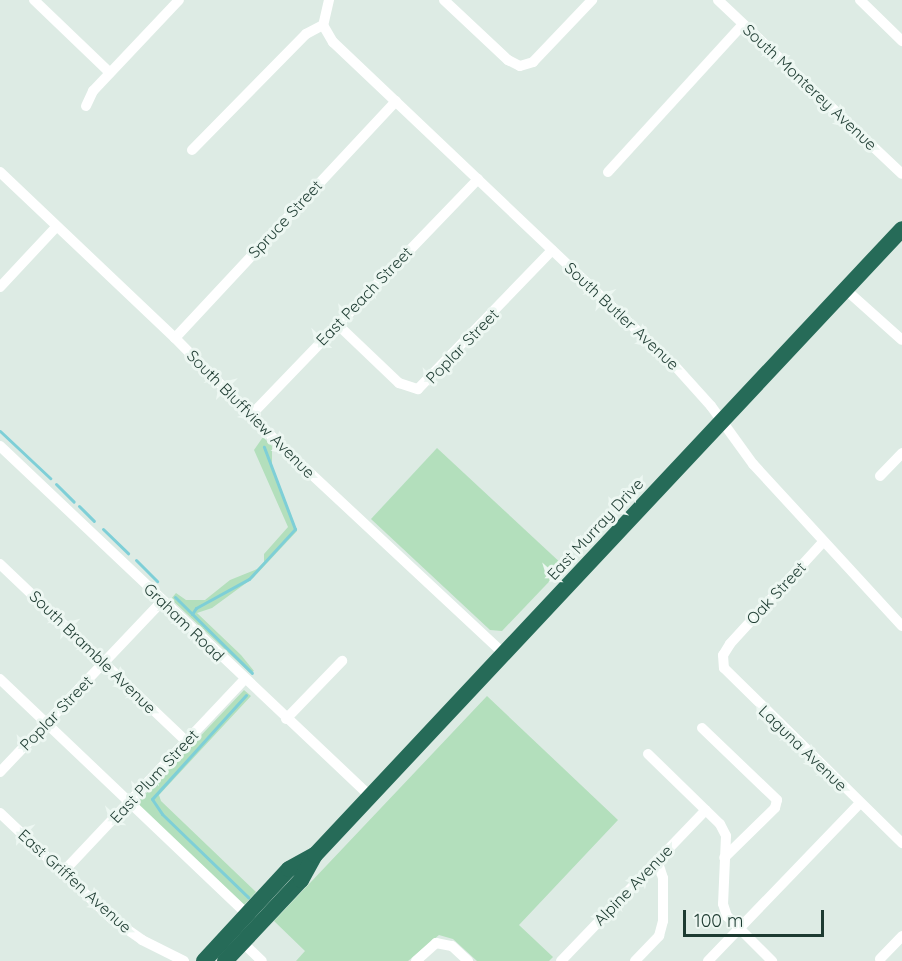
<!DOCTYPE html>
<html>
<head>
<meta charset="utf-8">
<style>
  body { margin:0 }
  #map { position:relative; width:902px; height:961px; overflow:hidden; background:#ddebe4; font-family:Quicksand,sans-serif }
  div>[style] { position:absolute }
  .green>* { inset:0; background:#b3dfbc }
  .stream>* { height:3px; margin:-1.5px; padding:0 1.5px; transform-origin:1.5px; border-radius:1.5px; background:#7ecfd7 }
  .minor>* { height:10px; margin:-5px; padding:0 5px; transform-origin:5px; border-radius:5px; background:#fff }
  .highway>* { height:16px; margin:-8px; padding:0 8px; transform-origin:8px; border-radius:8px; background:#266b58 }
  span { translate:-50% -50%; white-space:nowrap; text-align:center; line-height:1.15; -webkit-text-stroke:6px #edf7f2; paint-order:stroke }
  .street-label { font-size:16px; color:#1d3b31 }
  .scale { position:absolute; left:683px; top:910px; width:141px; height:27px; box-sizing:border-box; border:3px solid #1d3b31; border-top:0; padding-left:8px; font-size:18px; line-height:21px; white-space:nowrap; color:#1d3b31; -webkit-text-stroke:4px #edf7f2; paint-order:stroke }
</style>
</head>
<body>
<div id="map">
  <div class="green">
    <div style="clip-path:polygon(263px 437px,272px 446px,272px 466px,297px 531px,253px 578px,212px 608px,197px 613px,241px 655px,254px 671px,250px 673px,171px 599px,176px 593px,186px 600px,205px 600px,230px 580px,257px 569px,264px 562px,264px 554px,288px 527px,254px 450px)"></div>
    <div style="clip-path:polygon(437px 448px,564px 566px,502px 631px,490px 630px,371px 519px)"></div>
    <div style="clip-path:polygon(244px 690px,251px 696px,159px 795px,161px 801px,256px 892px,244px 905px,136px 804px)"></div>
    <div style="clip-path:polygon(487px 696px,618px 820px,519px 925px,553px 957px,549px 961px,477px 961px,453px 939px,439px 935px,408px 961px,296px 961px,305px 951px,274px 921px)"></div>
  </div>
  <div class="stream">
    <div style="left:0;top:431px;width:69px;rotate:43.2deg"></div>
    <div style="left:56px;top:484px;width:25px;rotate:45deg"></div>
    <div style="left:79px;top:506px;width:21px;rotate:45deg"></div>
    <div style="left:103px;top:529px;width:35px;rotate:44deg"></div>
    <div style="left:136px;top:560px;width:30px;rotate:45deg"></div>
    <div style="left:175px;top:597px;width:108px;rotate:44.6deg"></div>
    <div style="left:192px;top:614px;width:7px;rotate:-56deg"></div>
    <div style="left:196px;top:608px;width:60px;rotate:-28.7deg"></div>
    <div style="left:249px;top:579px;width:68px;rotate:-47.4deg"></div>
    <div style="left:295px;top:529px;width:88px;rotate:-110.7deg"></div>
    <div style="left:246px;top:695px;width:140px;rotate:132.1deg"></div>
    <div style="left:152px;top:799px;width:18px;rotate:56deg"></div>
    <div style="left:162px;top:814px;width:120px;rotate:44deg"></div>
  </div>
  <div class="minor">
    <div style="left:34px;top:0;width:105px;rotate:43.8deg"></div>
    <div style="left:329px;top:0;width:26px;rotate:103deg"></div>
    <div style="left:323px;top:25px;width:20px;rotate:60deg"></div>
    <div style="left:333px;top:42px;width:471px;rotate:43.5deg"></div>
    <div style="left:675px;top:366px;width:54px;rotate:48deg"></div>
    <div style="left:711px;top:406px;width:72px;rotate:54.1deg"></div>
    <div style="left:753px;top:464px;width:220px;rotate:47.4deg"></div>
    <div style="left:444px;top:0;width:88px;rotate:43.2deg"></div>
    <div style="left:508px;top:60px;width:13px;rotate:27deg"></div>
    <div style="left:520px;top:66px;width:14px;rotate:-17deg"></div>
    <div style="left:533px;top:62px;width:86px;rotate:-46.4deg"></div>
    <div style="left:718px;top:0;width:253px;rotate:43.4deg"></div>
    <div style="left:860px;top:0;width:59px;rotate:44.3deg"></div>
    <div style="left:86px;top:106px;width:17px;rotate:-65deg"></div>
    <div style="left:93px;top:91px;width:125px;rotate:-46.6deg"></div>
    <div style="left:192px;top:150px;width:163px;rotate:-45.5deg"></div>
    <div style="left:306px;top:34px;width:19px;rotate:-28deg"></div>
    <div style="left:0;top:172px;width:241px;rotate:43.5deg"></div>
    <div style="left:175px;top:338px;width:148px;rotate:45.5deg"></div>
    <div style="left:279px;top:444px;width:308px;rotate:43deg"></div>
    <div style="left:608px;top:172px;width:200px;rotate:-47.6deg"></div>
    <div style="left:0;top:287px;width:83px;rotate:-46.9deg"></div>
    <div style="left:845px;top:289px;width:76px;rotate:41.8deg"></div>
    <div style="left:337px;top:324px;width:86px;rotate:43.6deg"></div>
    <div style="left:399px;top:383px;width:20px;rotate:18deg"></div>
    <div style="left:418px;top:389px;width:193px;rotate:-46deg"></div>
    <div style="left:175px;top:338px;width:324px;rotate:-47deg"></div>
    <div style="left:252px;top:414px;width:326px;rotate:-46.1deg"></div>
    <div style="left:0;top:446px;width:509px;rotate:43.41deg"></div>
    <div style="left:880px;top:476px;width:32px;rotate:-46deg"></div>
    <div style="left:823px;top:542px;width:138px;rotate:132.4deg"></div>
    <div style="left:730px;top:644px;width:13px;rotate:122deg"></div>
    <div style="left:723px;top:655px;width:13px;rotate:86deg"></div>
    <div style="left:724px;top:668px;width:250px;rotate:44.5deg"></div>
    <div style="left:0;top:564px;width:257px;rotate:43.6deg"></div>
    <div style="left:0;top:679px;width:341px;rotate:43.6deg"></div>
    <div style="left:286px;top:719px;width:81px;rotate:-46deg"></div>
    <div style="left:702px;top:728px;width:104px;rotate:43.8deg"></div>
    <div style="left:777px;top:800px;width:8px;rotate:104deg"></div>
    <div style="left:775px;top:808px;width:71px;rotate:135.6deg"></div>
    <div style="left:648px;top:754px;width:100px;rotate:44.2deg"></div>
    <div style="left:720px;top:824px;width:13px;rotate:63deg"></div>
    <div style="left:726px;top:836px;width:68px;rotate:92.5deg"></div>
    <div style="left:723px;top:904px;width:13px;rotate:72deg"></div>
    <div style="left:727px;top:916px;width:64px;rotate:45deg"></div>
    <div style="left:0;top:772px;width:236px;rotate:-46.5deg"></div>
    <div style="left:0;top:813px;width:153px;rotate:43.4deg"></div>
    <div style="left:111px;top:918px;width:38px;rotate:35deg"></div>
    <div style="left:142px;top:940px;width:47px;rotate:26.6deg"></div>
    <div style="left:63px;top:872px;width:265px;rotate:-46.7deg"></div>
    <div style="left:238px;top:938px;width:33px;rotate:44deg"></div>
    <div style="left:880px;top:959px;width:32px;rotate:-46deg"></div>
    <div style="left:416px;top:961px;width:27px;rotate:-42deg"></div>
    <div style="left:436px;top:943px;width:16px;rotate:11deg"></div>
    <div style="left:452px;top:946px;width:22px;rotate:43deg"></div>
    <div style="left:561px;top:961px;width:209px;rotate:-46.2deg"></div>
    <div style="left:635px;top:961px;width:35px;rotate:-46deg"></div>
    <div style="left:659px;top:936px;width:16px;rotate:-75deg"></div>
    <div style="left:663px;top:921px;width:43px;rotate:-90deg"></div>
    <div style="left:663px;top:878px;width:19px;rotate:-108deg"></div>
    <div style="left:708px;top:961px;width:219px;rotate:-46.1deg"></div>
  </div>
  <div class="highway">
    <div style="left:204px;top:961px;width:125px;rotate:-47.3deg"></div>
    <div style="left:289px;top:869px;width:29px;rotate:-29deg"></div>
    <div style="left:225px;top:961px;width:111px;rotate:-46.8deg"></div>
    <div style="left:301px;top:880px;width:29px;rotate:-61deg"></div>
    <div style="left:315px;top:855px;width:858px;rotate:-46.84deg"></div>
  </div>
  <div class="street-label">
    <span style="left:810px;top:87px;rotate:43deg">South Monterey Avenue</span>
    <span style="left:285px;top:219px;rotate:-47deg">Spruce Street</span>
    <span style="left:364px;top:296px;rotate:-46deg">East Peach Street</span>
    <span style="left:622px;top:316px;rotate:43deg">South Butler Avenue</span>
    <span style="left:462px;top:346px;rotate:-46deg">Poplar Street</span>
    <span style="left:251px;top:414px;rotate:45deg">South Bluffview Avenue</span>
    <span style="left:595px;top:529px;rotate:-47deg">East Murray Drive</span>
    <span style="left:776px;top:593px;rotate:-47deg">Oak Street</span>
    <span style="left:184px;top:622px;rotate:44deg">Graham Road</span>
    <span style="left:93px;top:652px;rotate:44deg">South Bramble Avenue</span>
    <span style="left:56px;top:713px;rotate:-46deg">Poplar Street</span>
    <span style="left:803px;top:748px;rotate:44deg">Laguna Avenue</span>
    <span style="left:154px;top:776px;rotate:-47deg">East Plum Street</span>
    <span style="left:75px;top:881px;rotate:42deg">East Griffen Avenue</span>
    <span style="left:633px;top:885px;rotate:-46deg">Alpine Avenue</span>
  </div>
  <div class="scale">100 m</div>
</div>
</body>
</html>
